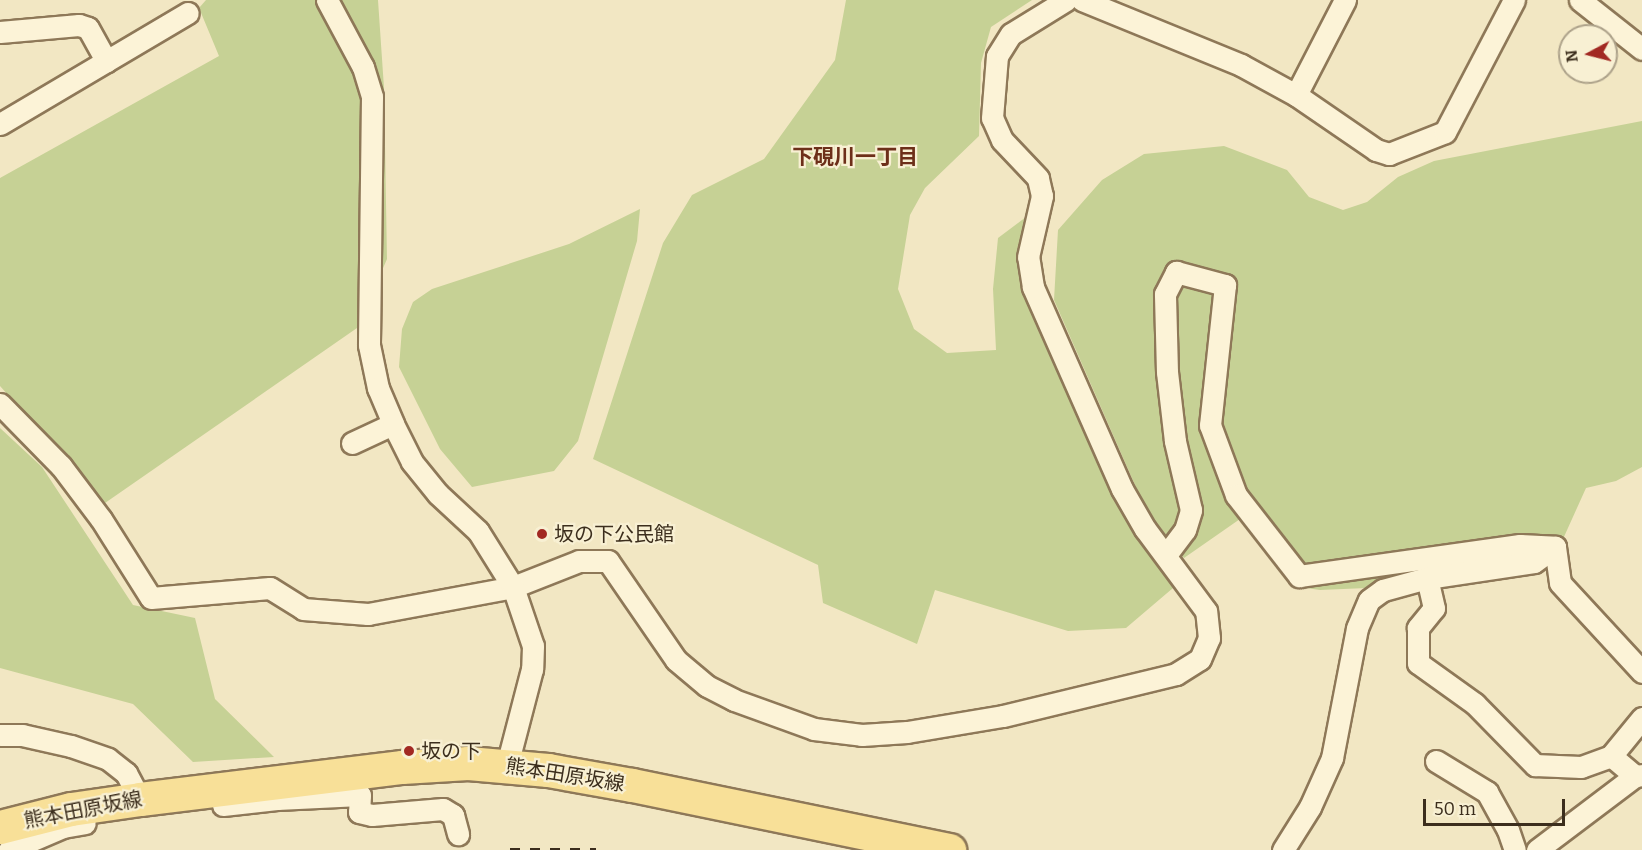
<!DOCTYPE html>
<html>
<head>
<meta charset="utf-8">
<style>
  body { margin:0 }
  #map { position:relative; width:1642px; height:850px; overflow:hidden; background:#f2e7c3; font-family:Bitter,"Noto Sans JP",serif }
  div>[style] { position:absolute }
  .green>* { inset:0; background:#c6d195 }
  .roads { filter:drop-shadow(2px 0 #8e7858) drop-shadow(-2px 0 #8e7858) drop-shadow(0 2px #8e7858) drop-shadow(0 -2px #8e7858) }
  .street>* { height:21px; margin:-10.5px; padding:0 10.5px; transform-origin:10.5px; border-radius:10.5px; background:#fcf3d7 }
  .primary>* { height:33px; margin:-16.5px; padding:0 16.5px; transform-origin:16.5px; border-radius:16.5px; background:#f8e098 }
  .rail>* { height:4.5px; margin-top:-2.25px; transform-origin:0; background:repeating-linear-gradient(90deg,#3c2e1d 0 10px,transparent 0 20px) }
  .dots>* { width:16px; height:16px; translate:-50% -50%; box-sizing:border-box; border:3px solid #f8f0d3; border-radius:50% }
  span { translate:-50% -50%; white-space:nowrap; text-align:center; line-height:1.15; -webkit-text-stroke:4.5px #f8f0d3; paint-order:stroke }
  .poi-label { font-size:20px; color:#3c2e1d }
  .left { translate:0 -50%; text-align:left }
  .street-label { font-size:20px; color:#3c2e1d }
  .neighbourhood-label { font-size:21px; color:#6d2f19; font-weight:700 }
  .north { position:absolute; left:1558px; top:24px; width:60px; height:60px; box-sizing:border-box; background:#f8f0d3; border:2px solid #ada28a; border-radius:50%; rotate:263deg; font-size:16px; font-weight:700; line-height:24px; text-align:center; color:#3c2e1d }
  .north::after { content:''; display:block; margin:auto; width:21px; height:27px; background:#a22922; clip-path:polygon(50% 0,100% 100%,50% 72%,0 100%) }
  .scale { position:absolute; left:1423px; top:799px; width:142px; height:27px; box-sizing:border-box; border:3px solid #3c2e1d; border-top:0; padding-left:8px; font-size:18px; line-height:21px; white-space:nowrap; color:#3c2e1d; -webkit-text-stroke:4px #f8f0d3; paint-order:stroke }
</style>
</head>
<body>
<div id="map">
  <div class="green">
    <div style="clip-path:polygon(206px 0,378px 0,384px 88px,387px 259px,357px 328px,105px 503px,0 386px,0 178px,219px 56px,199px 8px)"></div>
    <div style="clip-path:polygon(846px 0,1032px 0,991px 27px,981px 63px,979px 136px,925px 188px,910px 215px,898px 289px,914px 329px,947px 353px,996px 350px,993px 289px,998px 238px,1026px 217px,1022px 250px,1117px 495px,1173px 588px,1126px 628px,1068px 631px,935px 590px,917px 644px,823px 603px,818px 565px,593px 459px,663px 243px,692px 195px,764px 159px,835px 60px)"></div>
    <div style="clip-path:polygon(1642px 121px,1642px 467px,1616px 481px,1586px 488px,1563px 539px,1535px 569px,1390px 587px,1320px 590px,1292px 586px,1240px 519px,1184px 558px,1145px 508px,1054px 300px,1058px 230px,1102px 180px,1144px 154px,1224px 146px,1287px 170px,1309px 197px,1343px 210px,1367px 202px,1398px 177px,1434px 161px)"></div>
    <div style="clip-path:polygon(640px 209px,637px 241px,578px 441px,554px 471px,472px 487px,440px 449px,399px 367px,402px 329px,413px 302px,432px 289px,569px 244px)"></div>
    <div style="clip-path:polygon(0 428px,42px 467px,133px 605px,195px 618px,215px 699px,274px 757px,193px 762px,133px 704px,0 668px)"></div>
  </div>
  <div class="roads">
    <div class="street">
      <div style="left:327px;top:0;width:76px;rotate:61.8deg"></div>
      <div style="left:363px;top:67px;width:31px;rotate:73deg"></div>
      <div style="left:372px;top:97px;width:248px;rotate:90.7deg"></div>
      <div style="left:369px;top:345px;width:44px;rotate:78.2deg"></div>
      <div style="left:378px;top:388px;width:39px;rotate:67deg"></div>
      <div style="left:1082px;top:0;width:172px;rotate:22.2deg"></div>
      <div style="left:1241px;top:65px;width:63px;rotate:28.6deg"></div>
      <div style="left:1296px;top:95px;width:107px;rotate:-62.7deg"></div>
      <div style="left:1580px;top:0;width:79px;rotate:38.3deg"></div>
      <div style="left:0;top:32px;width:79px;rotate:-5.1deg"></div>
      <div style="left:79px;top:25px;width:9px;rotate:18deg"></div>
      <div style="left:88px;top:28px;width:38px;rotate:61deg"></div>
      <div style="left:1296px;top:95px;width:97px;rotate:34.5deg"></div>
      <div style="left:1376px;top:150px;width:14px;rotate:17deg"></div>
      <div style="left:1389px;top:154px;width:60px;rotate:-21.4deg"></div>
      <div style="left:1445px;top:132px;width:149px;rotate:-62.4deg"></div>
      <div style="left:0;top:124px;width:218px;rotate:-30.6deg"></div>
      <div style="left:0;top:404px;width:87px;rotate:45.5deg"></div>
      <div style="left:61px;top:466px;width:66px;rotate:53deg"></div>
      <div style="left:101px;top:519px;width:93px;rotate:57.7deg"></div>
      <div style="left:151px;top:598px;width:119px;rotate:-4.8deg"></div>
      <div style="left:270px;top:588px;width:39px;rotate:32deg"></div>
      <div style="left:303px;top:609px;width:65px;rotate:4.4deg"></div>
      <div style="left:368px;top:614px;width:147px;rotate:-10.5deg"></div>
      <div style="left:513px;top:587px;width:71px;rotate:-21.5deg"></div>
      <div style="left:579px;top:561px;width:29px"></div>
      <div style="left:608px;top:561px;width:120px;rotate:55.5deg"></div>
      <div style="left:676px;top:660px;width:40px;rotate:40deg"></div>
      <div style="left:707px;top:686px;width:30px;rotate:27deg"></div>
      <div style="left:734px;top:700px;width:85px;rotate:19.9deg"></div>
      <div style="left:814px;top:729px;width:48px;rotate:7.1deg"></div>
      <div style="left:862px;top:735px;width:45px;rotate:-3.8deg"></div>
      <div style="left:907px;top:732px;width:97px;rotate:-9.5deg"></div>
      <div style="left:1003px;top:716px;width:178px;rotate:-13.6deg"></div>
      <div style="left:1176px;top:674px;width:28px;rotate:-32deg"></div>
      <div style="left:1200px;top:659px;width:23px;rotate:-67deg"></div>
      <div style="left:1209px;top:638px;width:27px;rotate:-96deg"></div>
      <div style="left:1206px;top:611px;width:102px;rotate:-126.6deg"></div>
      <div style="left:1145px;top:529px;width:46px;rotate:-119.9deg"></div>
      <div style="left:1122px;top:489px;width:221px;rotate:-113.8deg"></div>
      <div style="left:1033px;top:287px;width:30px;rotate:-99deg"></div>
      <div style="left:1028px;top:257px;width:63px;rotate:-77.1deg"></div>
      <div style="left:1042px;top:196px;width:18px;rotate:-103deg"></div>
      <div style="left:1038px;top:178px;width:52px;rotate:-133.5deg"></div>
      <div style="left:1002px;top:140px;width:24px;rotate:-114deg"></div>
      <div style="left:992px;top:118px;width:62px;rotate:-85.4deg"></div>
      <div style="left:997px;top:56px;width:26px;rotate:-58deg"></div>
      <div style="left:1011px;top:34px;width:65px;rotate:-31.7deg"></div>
      <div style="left:352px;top:443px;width:45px;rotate:-24.9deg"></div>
      <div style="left:393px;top:424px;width:42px;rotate:63.4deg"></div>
      <div style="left:412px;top:462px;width:41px;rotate:50.9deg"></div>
      <div style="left:438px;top:494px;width:54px;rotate:42.8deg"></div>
      <div style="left:478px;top:531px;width:66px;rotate:58deg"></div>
      <div style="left:513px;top:587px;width:62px;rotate:71.3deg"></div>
      <div style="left:533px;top:646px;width:23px;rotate:92deg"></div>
      <div style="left:532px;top:669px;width:99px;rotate:104.6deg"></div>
      <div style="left:1166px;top:555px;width:31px;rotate:-53deg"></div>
      <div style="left:1185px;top:530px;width:21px;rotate:-73deg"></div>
      <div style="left:1191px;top:510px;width:71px;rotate:-103.1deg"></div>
      <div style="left:1175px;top:441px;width:69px;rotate:-96.6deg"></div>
      <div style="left:1167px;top:372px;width:78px;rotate:-91.5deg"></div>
      <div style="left:1165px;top:294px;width:25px;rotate:-63deg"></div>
      <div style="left:1176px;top:272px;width:51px;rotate:14.9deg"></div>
      <div style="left:1225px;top:285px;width:141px;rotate:96.1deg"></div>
      <div style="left:1210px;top:425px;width:75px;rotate:69.6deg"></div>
      <div style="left:1236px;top:495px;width:103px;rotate:52.1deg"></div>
      <div style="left:1299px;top:576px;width:223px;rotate:-8deg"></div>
      <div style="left:1520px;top:545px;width:35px;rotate:3deg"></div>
      <div style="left:1427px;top:578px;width:31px;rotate:77deg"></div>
      <div style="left:1434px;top:608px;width:26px;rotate:129deg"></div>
      <div style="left:1418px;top:628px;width:35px;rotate:90deg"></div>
      <div style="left:1418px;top:663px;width:70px;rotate:35.7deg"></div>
      <div style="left:1475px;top:704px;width:86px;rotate:45.5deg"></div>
      <div style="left:1535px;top:765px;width:46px;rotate:2.5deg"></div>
      <div style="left:1581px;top:767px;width:32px;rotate:-20deg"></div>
      <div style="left:0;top:735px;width:22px"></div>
      <div style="left:22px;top:735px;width:50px;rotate:12.7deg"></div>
      <div style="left:71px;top:746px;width:39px;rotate:19deg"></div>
      <div style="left:108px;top:759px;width:23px;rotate:38deg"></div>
      <div style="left:126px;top:773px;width:30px;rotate:62deg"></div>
      <div style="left:1436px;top:761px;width:60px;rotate:31.3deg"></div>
      <div style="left:1487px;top:792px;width:43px;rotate:61.1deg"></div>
      <div style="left:1508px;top:830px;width:21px;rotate:71deg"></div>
      <div style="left:1635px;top:776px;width:31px;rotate:-140deg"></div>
      <div style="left:1611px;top:756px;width:49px;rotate:-50.8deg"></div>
      <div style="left:270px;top:790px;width:11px;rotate:52deg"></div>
      <div style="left:277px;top:799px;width:83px;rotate:-2.8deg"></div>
      <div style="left:360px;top:795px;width:17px;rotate:93deg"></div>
      <div style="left:359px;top:812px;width:13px;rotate:13deg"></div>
      <div style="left:372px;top:815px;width:71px;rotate:-4.8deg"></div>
      <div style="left:443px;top:809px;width:12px;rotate:31deg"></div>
      <div style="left:453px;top:815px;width:20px;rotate:75deg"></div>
      <div style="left:223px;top:805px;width:54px;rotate:-6.3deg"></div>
      <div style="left:9px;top:850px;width:59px;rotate:-23.1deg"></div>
      <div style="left:63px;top:827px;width:22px;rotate:-10deg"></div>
      <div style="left:1283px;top:850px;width:51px;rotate:-57.9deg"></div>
      <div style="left:1310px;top:807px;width:54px;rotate:-65.8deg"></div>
      <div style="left:1332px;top:758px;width:132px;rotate:-79.1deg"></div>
      <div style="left:1357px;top:628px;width:30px;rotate:-67deg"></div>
      <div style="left:1369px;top:600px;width:17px;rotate:-36deg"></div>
      <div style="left:1383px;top:590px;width:46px;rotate:-15.3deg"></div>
      <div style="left:1427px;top:578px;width:108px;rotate:-8.5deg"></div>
      <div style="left:1534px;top:562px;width:26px;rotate:-36deg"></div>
      <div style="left:1555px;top:547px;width:36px;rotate:82deg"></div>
      <div style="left:1560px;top:583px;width:121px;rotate:47.3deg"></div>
      <div style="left:1537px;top:850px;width:123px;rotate:-37.1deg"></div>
      <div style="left:1635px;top:776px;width:7px;rotate:-8deg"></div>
    </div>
    <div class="primary">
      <div style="left:0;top:827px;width:73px;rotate:-14.2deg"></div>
      <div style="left:71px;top:809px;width:70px;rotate:-8.2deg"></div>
      <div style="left:140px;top:799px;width:264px;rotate:-7deg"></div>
      <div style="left:402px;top:767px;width:66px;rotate:-3.5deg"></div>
      <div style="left:468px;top:763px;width:80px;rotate:5deg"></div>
      <div style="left:548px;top:770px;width:85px;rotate:10.1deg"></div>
      <div style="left:632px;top:785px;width:324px;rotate:11.6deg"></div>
    </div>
  </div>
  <div class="rail">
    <div style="left:510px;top:850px;width:86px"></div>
  </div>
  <div class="dots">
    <div style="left:542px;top:534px;background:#a22922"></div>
    <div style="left:409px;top:751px;background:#a22922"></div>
  </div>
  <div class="poi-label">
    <span class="left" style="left:554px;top:534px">坂の下公民館</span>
    <span class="left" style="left:421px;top:751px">坂の下</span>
  </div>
  <div class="street-label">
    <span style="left:565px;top:775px;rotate:9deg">熊本田原坂線</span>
    <span style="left:83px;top:810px;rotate:-11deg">熊本田原坂線</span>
  </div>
  <div class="neighbourhood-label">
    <span style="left:855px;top:157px">下硯川一丁目</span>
  </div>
  <div class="north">N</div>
  <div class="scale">50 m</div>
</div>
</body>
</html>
